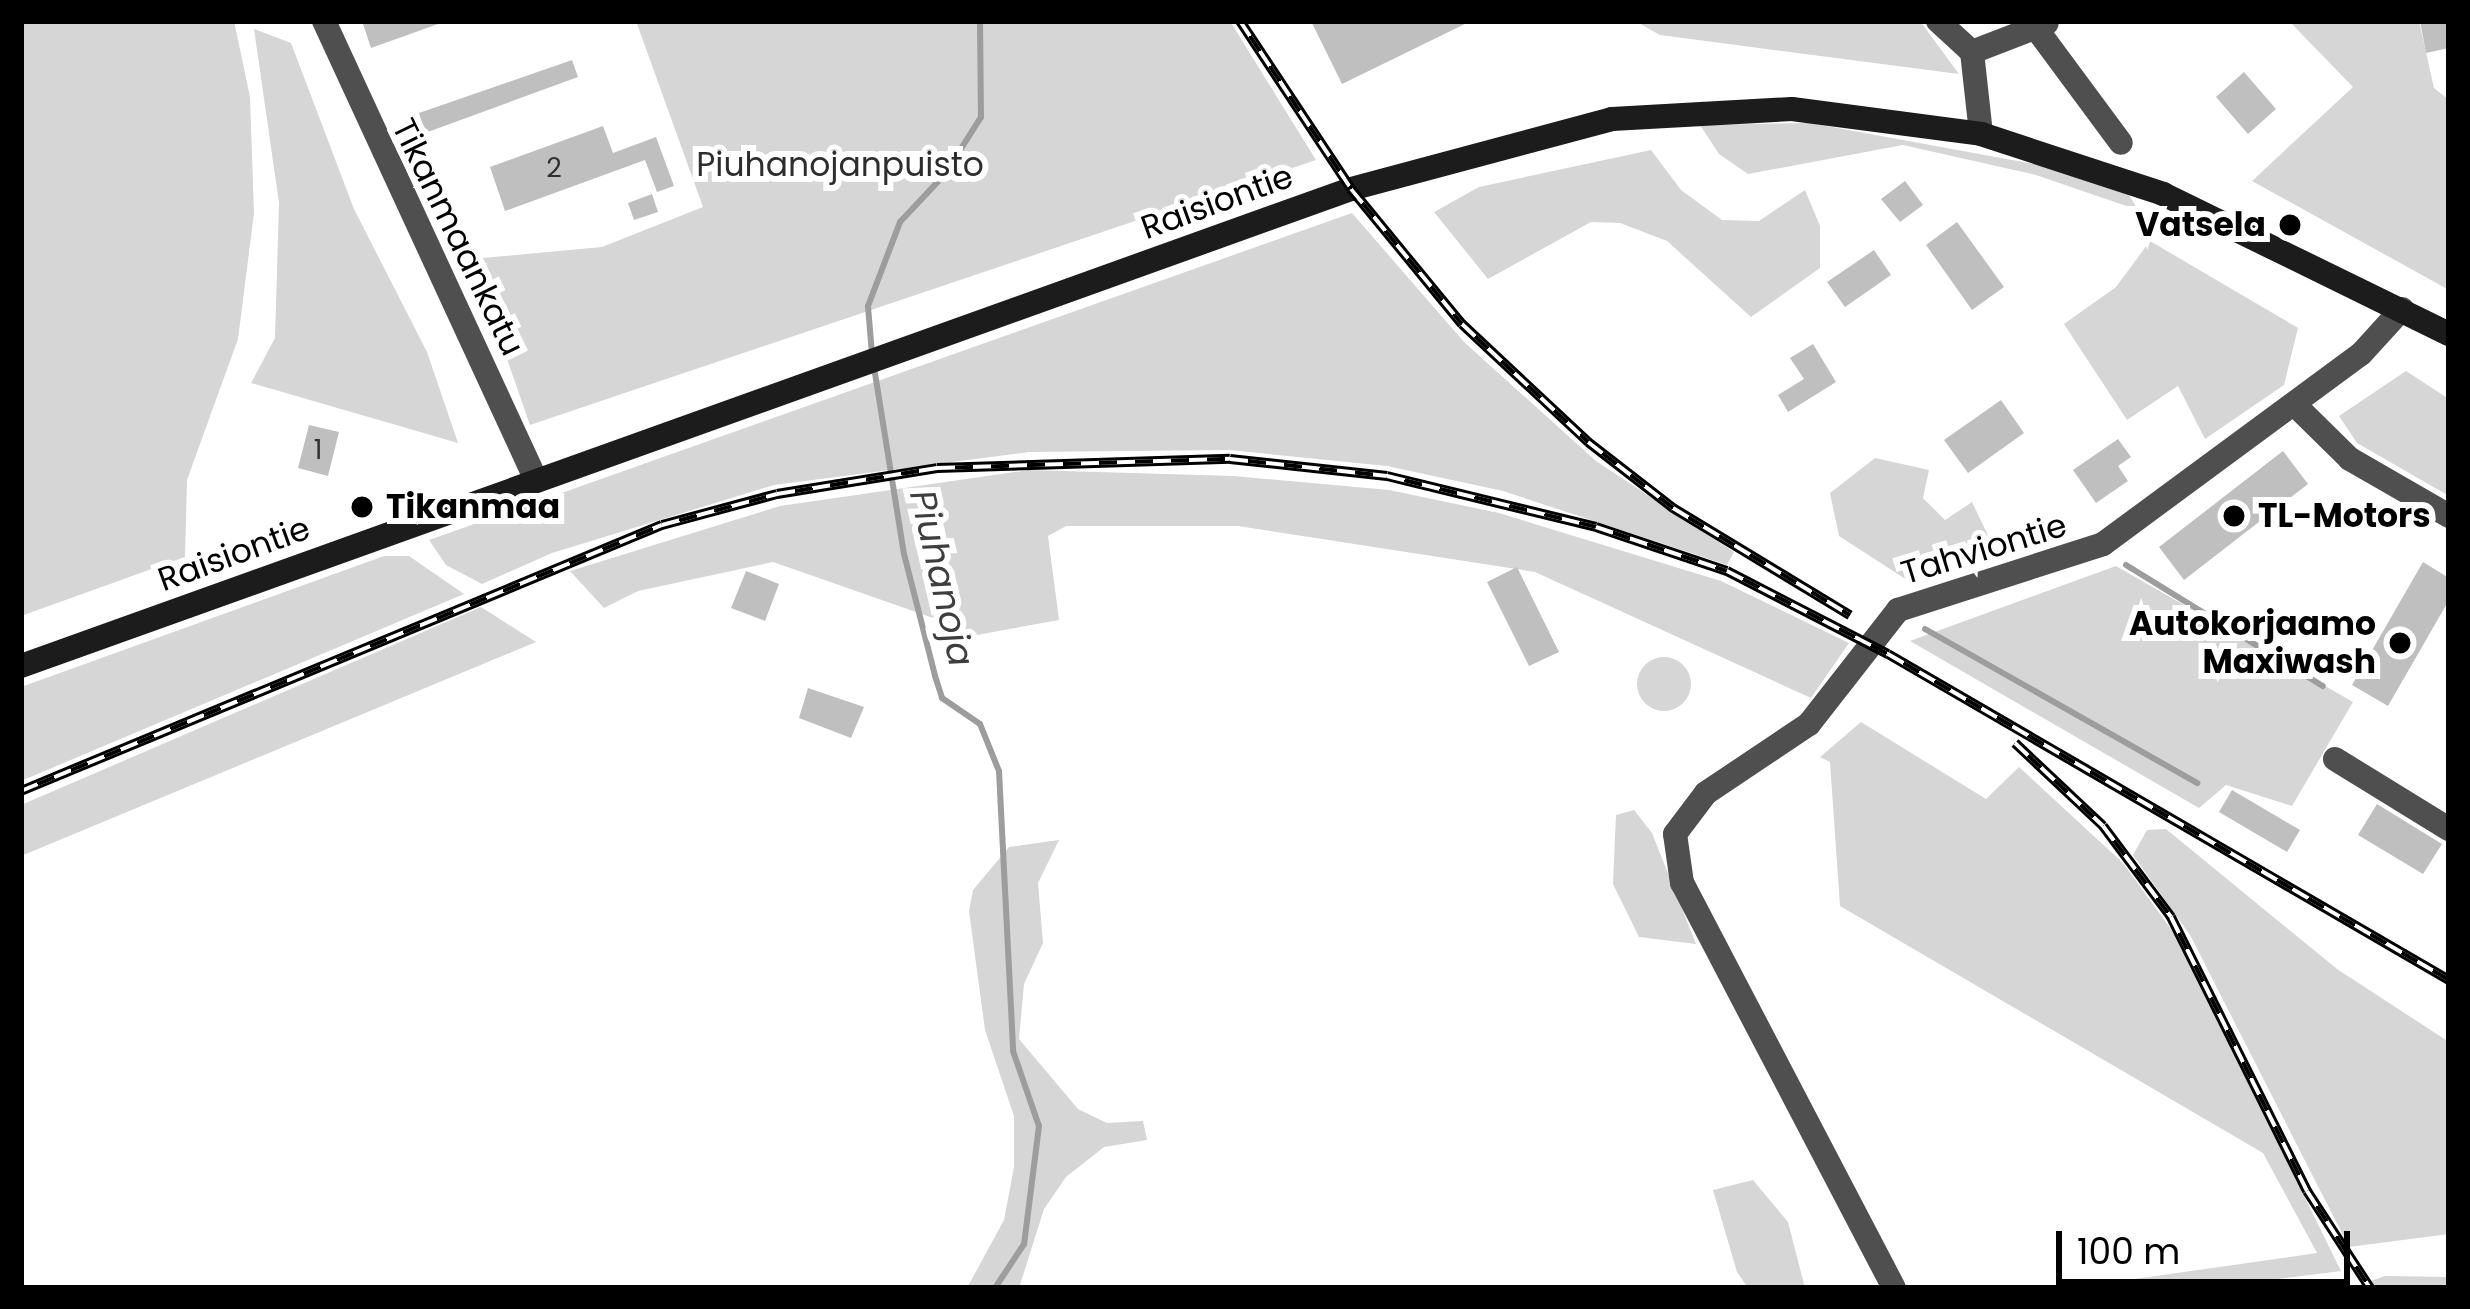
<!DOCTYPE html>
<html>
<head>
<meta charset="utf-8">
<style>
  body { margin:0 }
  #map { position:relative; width:2470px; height:1309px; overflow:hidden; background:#fff; font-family:Poppins,sans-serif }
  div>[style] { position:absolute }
  .green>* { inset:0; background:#d6d6d6 }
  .round { border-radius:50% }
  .stream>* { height:6px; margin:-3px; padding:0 3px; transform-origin:3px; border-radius:3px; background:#9d9d9d }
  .building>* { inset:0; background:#bfbfbf }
  .minor>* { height:24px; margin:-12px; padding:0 12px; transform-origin:12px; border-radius:12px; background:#4f4f4f }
  .tertiary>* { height:24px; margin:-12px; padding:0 12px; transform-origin:12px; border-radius:12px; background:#4f4f4f }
  .secondary>* { height:24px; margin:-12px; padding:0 12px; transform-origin:12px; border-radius:12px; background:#1c1c1c }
  .rail>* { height:10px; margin-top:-5px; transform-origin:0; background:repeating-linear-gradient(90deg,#fff 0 18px,#000 0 36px); box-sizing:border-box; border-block:3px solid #000 }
  .dots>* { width:33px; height:33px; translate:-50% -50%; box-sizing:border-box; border:6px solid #fff; border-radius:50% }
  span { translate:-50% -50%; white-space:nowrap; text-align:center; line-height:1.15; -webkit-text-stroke:12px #fff; paint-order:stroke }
  .number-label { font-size:27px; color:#303030 }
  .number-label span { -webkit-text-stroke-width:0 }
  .park-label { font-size:33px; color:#2d2d2d }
  .street-label { font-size:33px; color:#000 }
  .poi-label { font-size:33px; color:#000; font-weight:700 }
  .right { translate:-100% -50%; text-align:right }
  .left { translate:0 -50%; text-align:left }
  .water-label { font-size:36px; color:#3e3e3e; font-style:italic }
  .frame { position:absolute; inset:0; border:24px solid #000; pointer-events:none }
  .scale { position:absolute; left:2056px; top:1231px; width:294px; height:54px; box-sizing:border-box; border:6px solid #000; border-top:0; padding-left:15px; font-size:36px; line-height:42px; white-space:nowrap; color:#000; -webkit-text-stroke:9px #fff; paint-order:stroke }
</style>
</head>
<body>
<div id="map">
  <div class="green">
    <div style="clip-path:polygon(21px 21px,234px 21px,250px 97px,254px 213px,238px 339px,187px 480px,185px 557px,21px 616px)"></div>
    <div style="clip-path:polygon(636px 21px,1230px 21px,1316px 160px,530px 425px,472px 259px,602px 247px,703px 207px)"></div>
    <div style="clip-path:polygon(1635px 21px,1920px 21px,1959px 74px,1660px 35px)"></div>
    <div style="clip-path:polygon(2289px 21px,2419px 21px,2434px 88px,2449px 100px,2449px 290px,2252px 181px,2353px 87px)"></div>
    <div style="clip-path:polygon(254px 29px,291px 43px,354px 209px,427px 352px,458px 443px,251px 383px,275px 338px,279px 203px)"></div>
    <div style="clip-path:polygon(1810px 123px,2040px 165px,2129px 195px,2138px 210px,2036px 175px,1903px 145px,1748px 174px,1719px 154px,1700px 125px)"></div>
    <div style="clip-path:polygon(1651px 150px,1681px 190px,1722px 220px,1759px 221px,1805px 190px,1820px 226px,1820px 268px,1751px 317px,1667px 241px,1620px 223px,1591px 222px,1488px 279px,1434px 212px,1479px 187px)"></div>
    <div style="clip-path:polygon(1352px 213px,1464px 342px,1596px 461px,1734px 552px,1727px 565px,1503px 491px,1387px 466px,1229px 450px,1029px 452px,774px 485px,552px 553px,482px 584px,446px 565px,429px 540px)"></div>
    <div style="clip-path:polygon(2150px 241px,2298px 328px,2284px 385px,2205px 439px,2178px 386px,2127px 420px,2064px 324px,2116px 287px)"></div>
    <div style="clip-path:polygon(2406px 371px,2449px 399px,2449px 496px,2357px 443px,2339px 416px)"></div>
    <div style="clip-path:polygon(1875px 458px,1929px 470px,1923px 498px,1945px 520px,1972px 502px,1998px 556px,1910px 582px,1839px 536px,1830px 493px)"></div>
    <div style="clip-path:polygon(1029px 470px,1234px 476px,1389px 490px,1499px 513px,1721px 581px,1849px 643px,1811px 698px,1535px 572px,1238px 526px,1066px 526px,1048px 536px,1059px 620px,944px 641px,936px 619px,773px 562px,638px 591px,604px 608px,570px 571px,780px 506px)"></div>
    <div style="clip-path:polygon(384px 556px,409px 556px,464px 594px,21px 781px,21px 687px)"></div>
    <div style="clip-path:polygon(2116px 566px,2353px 702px,2292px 806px,2226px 785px,2199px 808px,1910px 641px)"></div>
    <div style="clip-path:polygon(481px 607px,536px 642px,21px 856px,21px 805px)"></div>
    <div class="round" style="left:1637px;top:657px;width:54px;height:54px"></div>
    <div style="clip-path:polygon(1861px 722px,1986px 799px,2019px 767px,2123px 863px,2176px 936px,2341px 1271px,2209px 1288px,2072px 1288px,2317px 1253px,2263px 1153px,1840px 906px,1830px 762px,1820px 757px)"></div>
    <div style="clip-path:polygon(1634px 810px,1652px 833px,1696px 944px,1639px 937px,1613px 884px,1616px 815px)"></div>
    <div style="clip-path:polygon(2166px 829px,2337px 969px,2449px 1042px,2449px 1234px,2349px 1247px,2190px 935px,2133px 855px,2147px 830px)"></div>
    <div style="clip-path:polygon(1059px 840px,1038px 883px,1043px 943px,1024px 984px,1019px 1039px,1078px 1109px,1107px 1123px,1143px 1121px,1147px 1140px,1104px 1147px,1066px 1177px,1044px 1209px,1019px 1288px,967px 1288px,1004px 1220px,1014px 1167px,1014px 1116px,985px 1030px,969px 911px,973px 890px,1009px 847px)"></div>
    <div style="clip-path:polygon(1753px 1180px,1788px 1222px,1805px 1288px,1748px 1288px,1737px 1272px,1713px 1190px)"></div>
    <div style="clip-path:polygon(2385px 1276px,2449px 1277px,2449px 1288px,2351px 1288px)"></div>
  </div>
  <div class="stream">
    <div style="left:872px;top:354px;width:48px;rotate:-94.8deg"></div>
    <div style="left:868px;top:306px;width:90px;rotate:-69.1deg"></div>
    <div style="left:900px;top:222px;width:66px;rotate:-46.8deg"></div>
    <div style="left:945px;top:174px;width:67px;rotate:-57.7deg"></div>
    <div style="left:981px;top:117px;width:96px;rotate:-90.6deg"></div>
    <div style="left:874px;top:367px;width:189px;rotate:80.9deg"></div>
    <div style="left:904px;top:554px;width:126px;rotate:75.7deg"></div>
    <div style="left:935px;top:676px;width:23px;rotate:72deg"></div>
    <div style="left:942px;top:698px;width:46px;rotate:34.4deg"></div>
    <div style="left:980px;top:724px;width:51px;rotate:68deg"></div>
    <div style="left:999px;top:771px;width:280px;rotate:87.1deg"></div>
    <div style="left:1013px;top:1051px;width:79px;rotate:70.9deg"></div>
    <div style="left:1039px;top:1126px;width:119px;rotate:97.2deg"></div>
    <div style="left:1024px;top:1244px;width:53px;rotate:123.4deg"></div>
    <div style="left:2126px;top:565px;width:231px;rotate:31.6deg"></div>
    <div style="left:1925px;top:629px;width:313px;rotate:29.5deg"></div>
  </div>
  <div class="building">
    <div style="clip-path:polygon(362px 21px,441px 21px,441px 23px,371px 48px)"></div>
    <div style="clip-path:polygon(1311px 21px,1471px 21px,1342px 84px)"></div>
    <div style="clip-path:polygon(2420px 21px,2449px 21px,2449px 48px,2426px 53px)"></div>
    <div style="clip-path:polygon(572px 60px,578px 77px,425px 133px,419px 113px)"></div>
    <div style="clip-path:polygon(2244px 72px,2276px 109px,2248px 134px,2216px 97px)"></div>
    <div style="clip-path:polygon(603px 126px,613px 153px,656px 137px,674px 186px,657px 192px,645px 160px,505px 211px,490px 167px)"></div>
    <div style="clip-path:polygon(1905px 181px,1923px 205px,1900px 222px,1881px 199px)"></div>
    <div style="clip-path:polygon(652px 194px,658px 212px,634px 220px,628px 203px)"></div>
    <div style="clip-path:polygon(1957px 222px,2004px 287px,1972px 310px,1926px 245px)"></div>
    <div style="clip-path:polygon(1874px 250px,1891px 275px,1845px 307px,1827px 282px)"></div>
    <div style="clip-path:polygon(1813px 344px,1836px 382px,1788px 412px,1778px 395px,1804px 379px,1790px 358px)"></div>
    <div style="clip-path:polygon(2001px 400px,2024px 433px,1968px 473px,1944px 440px)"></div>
    <div style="clip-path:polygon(309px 425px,339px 432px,328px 476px,298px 468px)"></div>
    <div style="clip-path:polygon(2118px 439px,2131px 457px,2118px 466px,2128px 481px,2096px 503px,2073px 470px)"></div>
    <div style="clip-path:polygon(2283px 451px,2308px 484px,2184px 580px,2159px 547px)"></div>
    <div style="clip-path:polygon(2423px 562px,2449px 578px,2449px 600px,2388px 706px,2352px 685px)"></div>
    <div style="clip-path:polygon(1517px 567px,1559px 652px,1529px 666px,1487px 582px)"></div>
    <div style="clip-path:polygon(746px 571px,779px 584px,765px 621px,731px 608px)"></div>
    <div style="clip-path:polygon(808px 688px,864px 707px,851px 738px,799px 718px)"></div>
    <div style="clip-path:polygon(2232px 790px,2300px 830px,2287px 852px,2219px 812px)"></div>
    <div style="clip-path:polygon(2377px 804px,2442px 844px,2423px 874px,2358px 835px)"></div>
  </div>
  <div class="minor">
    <div style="left:1938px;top:21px;width:46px;rotate:42.4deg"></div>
    <div style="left:1972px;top:52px;width:82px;rotate:83.7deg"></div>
    <div style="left:2038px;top:31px;width:139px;rotate:53.5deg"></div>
    <div style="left:1972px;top:52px;width:80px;rotate:-21.1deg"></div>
    <div style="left:2295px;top:405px;width:77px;rotate:44.5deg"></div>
    <div style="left:2350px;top:459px;width:114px;rotate:29.9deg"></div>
    <div style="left:2335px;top:759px;width:134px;rotate:31.6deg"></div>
    <div style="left:1894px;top:1288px;width:457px;rotate:-117.6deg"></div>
    <div style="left:1682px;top:883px;width:49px;rotate:-98.1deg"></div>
    <div style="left:1675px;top:834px;width:51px;rotate:-52.9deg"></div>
    <div style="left:1706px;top:793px;width:124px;rotate:-33.8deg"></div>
    <div style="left:1809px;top:724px;width:145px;rotate:-52deg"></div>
    <div style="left:1898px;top:610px;width:215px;rotate:-17.8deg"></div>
    <div style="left:2103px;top:544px;width:320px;rotate:-36.4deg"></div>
    <div style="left:2361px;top:354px;width:61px;rotate:-47.7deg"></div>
  </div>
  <div class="tertiary">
    <div style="left:324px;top:21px;width:506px;rotate:65.21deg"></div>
  </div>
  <div class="secondary">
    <div style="left:21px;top:666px;width:1413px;rotate:-19.73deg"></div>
    <div style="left:1351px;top:189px;width:270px;rotate:-15deg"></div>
    <div style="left:1612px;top:119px;width:180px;rotate:-3.2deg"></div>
    <div style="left:1792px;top:109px;width:191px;rotate:7.5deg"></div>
    <div style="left:1981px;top:134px;width:192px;rotate:18.2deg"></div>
    <div style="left:2163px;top:194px;width:318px;rotate:26.1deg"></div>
  </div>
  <div class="rail">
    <div style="left:1240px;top:21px;width:201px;rotate:56.5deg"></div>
    <div style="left:1351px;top:189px;width:175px;rotate:50.6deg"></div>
    <div style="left:1462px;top:324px;width:173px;rotate:43.1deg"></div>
    <div style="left:1588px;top:442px;width:108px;rotate:37.8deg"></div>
    <div style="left:1673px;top:508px;width:207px;rotate:31.2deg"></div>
    <div style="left:2015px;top:743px;width:121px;rotate:43.3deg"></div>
    <div style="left:2103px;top:826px;width:114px;rotate:53.2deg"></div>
    <div style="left:2171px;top:917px;width:306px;rotate:63.6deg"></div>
    <div style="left:2307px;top:1191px;width:116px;rotate:57deg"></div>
    <div style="left:21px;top:791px;width:694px;rotate:-22.54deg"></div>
    <div style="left:662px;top:525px;width:119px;rotate:-15.1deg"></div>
    <div style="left:777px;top:494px;width:162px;rotate:-9.2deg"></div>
    <div style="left:937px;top:468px;width:293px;rotate:-1.8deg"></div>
    <div style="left:1230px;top:459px;width:158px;rotate:6.2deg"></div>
    <div style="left:1387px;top:476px;width:215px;rotate:13.7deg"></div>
    <div style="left:1596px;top:527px;width:138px;rotate:18.6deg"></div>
    <div style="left:1727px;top:571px;width:181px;rotate:27.3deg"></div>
    <div style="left:1888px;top:654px;width:649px;rotate:30.16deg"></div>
  </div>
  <div class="dots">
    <div style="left:2290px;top:225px;background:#000"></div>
    <div style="left:362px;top:507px;background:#000"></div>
    <div style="left:2234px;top:516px;background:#000"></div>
    <div style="left:2400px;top:643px;background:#000"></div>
  </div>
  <div class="number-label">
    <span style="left:554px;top:168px">2</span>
    <span style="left:318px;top:450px">1</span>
  </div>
  <div class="park-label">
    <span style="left:840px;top:165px">Piuhanojanpuisto</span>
  </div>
  <div class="street-label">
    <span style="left:1217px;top:202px;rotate:-20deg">Raisiontie</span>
    <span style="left:458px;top:237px;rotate:64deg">Tikanmaankatu</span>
    <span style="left:1984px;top:549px;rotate:-17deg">Tahviontie</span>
    <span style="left:234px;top:554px;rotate:-20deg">Raisiontie</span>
  </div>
  <div class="poi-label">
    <span class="right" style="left:2266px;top:225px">Vatsela</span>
    <span class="left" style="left:386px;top:507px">Tikanmaa</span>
    <span class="left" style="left:2258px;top:516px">TL-Motors</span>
    <span class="right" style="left:2376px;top:643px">Autokorjaamo<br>Maxiwash</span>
  </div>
  <div class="water-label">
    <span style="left:942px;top:578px;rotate:77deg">Piuhanoja</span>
  </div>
  <div class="frame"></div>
  <div class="scale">100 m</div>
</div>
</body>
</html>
